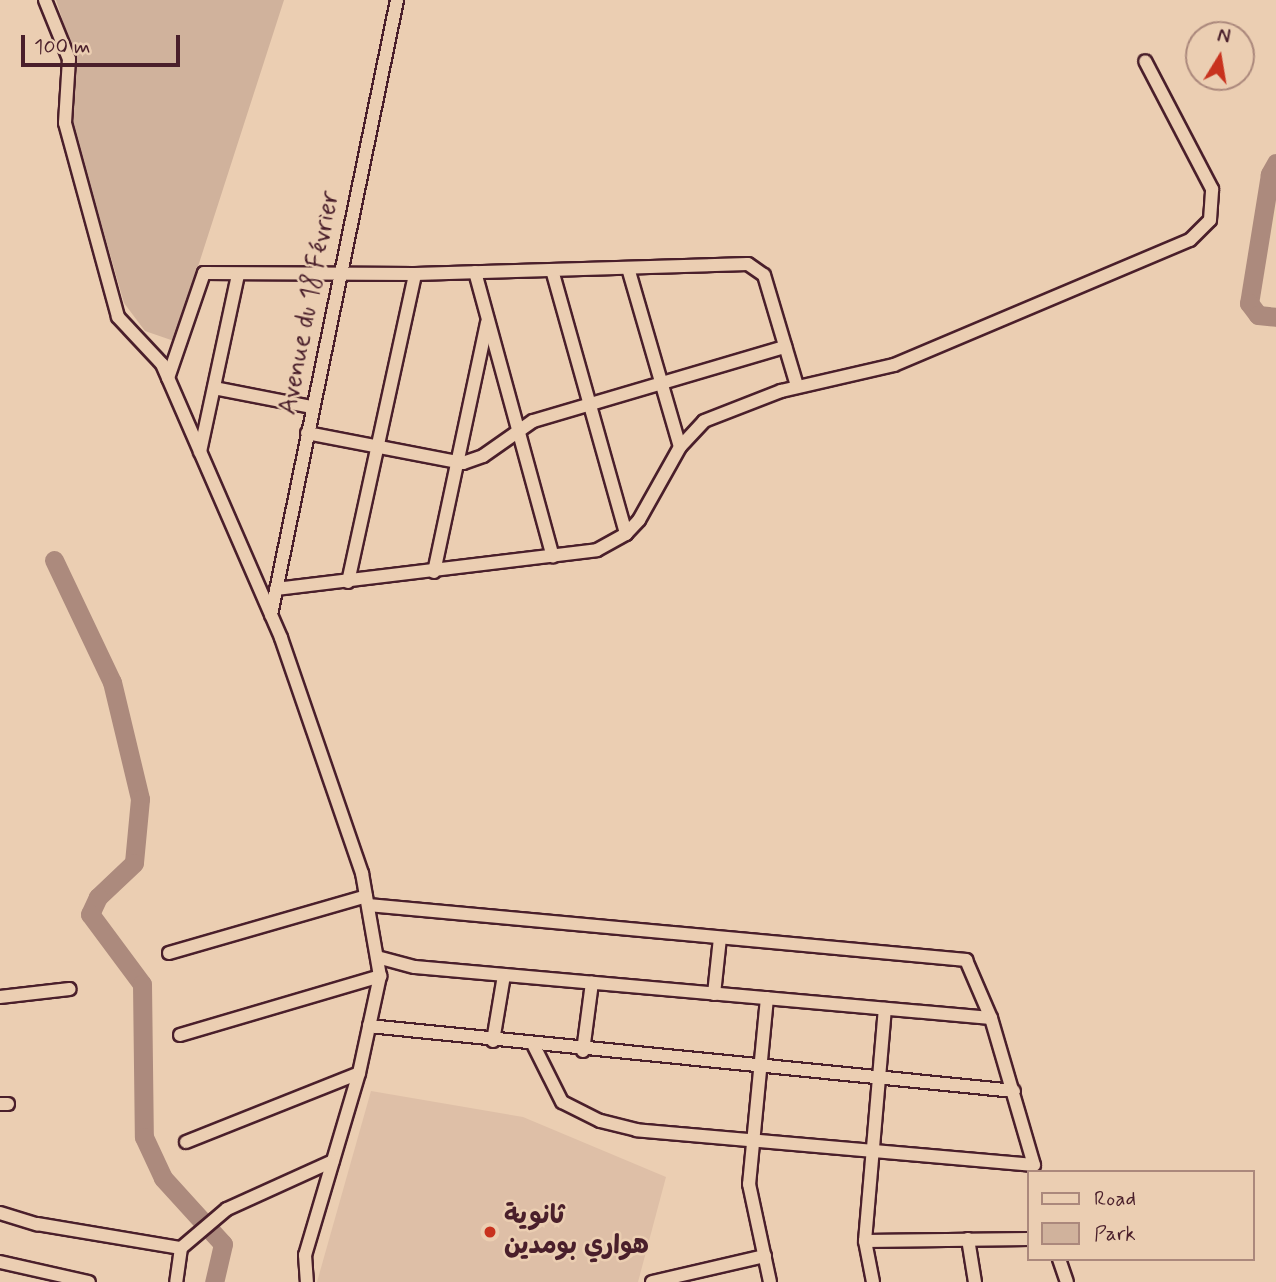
<!DOCTYPE html>
<html>
<head>
<meta charset="utf-8">
<style>
  body { margin:0 }
  #map { position:relative; width:1276px; height:1282px; overflow:hidden; background:#ebceb2; font-family:Mynerve,"Playpen Sans Arabic",sans-serif }
  div>[style] { position:absolute }
  .built>* { inset:0; background:#debfa7 }
  .green>* { inset:0; background:#d0b29c }
  .river>* { height:19px; margin:-9.5px; padding:0 9.5px; transform-origin:9.5px; border-radius:9.5px; background:#ac8a7d }
  .roads { filter:drop-shadow(2px 0 #4a1f2b) drop-shadow(-2px 0 #4a1f2b) drop-shadow(0 2px #4a1f2b) drop-shadow(0 -2px #4a1f2b) }
  .minor>* { height:12px; margin:-6px; padding:0 6px; transform-origin:6px; border-radius:6px; background:#ebceb2 }
  .dots>* { width:19px; height:19px; translate:-50% -50%; box-sizing:border-box; border:4px solid #ebceb2; border-radius:50% }
  span { translate:-50% -50%; white-space:nowrap; text-align:center; line-height:1.15; -webkit-text-stroke:5px #ebceb2; paint-order:stroke }
  .street-label { font-size:26px; color:#4a1f2b }
  .poi-label { font-size:26px; color:#4a1f2b; font-weight:700 }
  .left { translate:0 -50%; text-align:left }
  .legend { position:absolute; left:1027px; top:1170px; width:228px; height:91px; box-sizing:border-box; background:#ebceb2; border:2px solid #ab887c; margin:0; padding:9px 12px; list-style:none; font-size:21px; color:#4a1f2b }
  .legend li { display:flex; align-items:center; gap:14px; height:35px }
  .legend b { width:35px; border:2px solid #ab887c }
  .north { position:absolute; left:1185px; top:21px; width:70px; height:70px; box-sizing:border-box; background:#ebceb2; border:2px solid #ab887c; border-radius:50%; rotate:11deg; font-size:19px; font-weight:700; line-height:28px; text-align:center; color:#4a1f2b }
  .north::after { content:''; display:block; margin:auto; width:24px; height:32px; background:#c8321e; clip-path:polygon(50% 0,100% 100%,50% 72%,0 100%) }
  .scale { position:absolute; left:21px; top:35px; width:159px; height:32px; box-sizing:border-box; border:4px solid #4a1f2b; border-top:0; padding-left:9px; font-size:21px; line-height:24px; white-space:nowrap; color:#4a1f2b; -webkit-text-stroke:5px #ebceb2; paint-order:stroke }
</style>
</head>
<body>
<div id="map">
  <div class="built">
    <div style="clip-path:polygon(371px 1091px,523px 1117px,666px 1177px,638px 1282px,317px 1282px)"></div>
  </div>
  <div class="green">
    <div style="clip-path:polygon(56px 0,284px 0,174px 341px,145px 331px,124px 303px,73px 125px,74px 55px)"></div>
  </div>
  <div class="river">
    <div style="left:1276px;top:163px;width:13px;rotate:119deg"></div>
    <div style="left:1270px;top:174px;width:131px;rotate:99.2deg"></div>
    <div style="left:1249px;top:303px;width:15px;rotate:53deg"></div>
    <div style="left:1258px;top:315px;width:18px;rotate:6deg"></div>
    <div style="left:54px;top:560px;width:135px;rotate:64.6deg"></div>
    <div style="left:112px;top:682px;width:120px;rotate:76.5deg"></div>
    <div style="left:140px;top:799px;width:64px;rotate:95.4deg"></div>
    <div style="left:134px;top:863px;width:50px;rotate:136.6deg"></div>
    <div style="left:98px;top:897px;width:19px;rotate:115deg"></div>
    <div style="left:90px;top:914px;width:87px;rotate:53.4deg"></div>
    <div style="left:142px;top:984px;width:153px;rotate:89.3deg"></div>
    <div style="left:144px;top:1137px;width:45px;rotate:65.1deg"></div>
    <div style="left:163px;top:1178px;width:89px;rotate:47.7deg"></div>
    <div style="left:223px;top:1244px;width:39px;rotate:103deg"></div>
  </div>
  <div class="roads">
    <div class="minor">
      <div style="left:45px;top:0;width:64px;rotate:67.9deg"></div>
      <div style="left:69px;top:59px;width:64px;rotate:93.6deg"></div>
      <div style="left:65px;top:123px;width:201px;rotate:74.7deg"></div>
      <div style="left:118px;top:317px;width:64px;rotate:46.9deg"></div>
      <div style="left:162px;top:364px;width:299px;rotate:66.5deg"></div>
      <div style="left:281px;top:638px;width:249px;rotate:71deg"></div>
      <div style="left:362px;top:873px;width:105px;rotate:80.1deg"></div>
      <div style="left:380px;top:976px;width:99px;rotate:102.2deg"></div>
      <div style="left:359px;top:1073px;width:190px;rotate:106.5deg"></div>
      <div style="left:305px;top:1255px;width:27px;rotate:86deg"></div>
      <div style="left:628px;top:268px;width:186px;rotate:73.8deg"></div>
      <div style="left:552px;top:270px;width:274px;rotate:74.3deg"></div>
      <div style="left:475px;top:272px;width:295px;rotate:74.7deg"></div>
      <div style="left:168px;top:378px;width:111px;rotate:-71.1deg"></div>
      <div style="left:204px;top:273px;width:211px;rotate:0.3deg"></div>
      <div style="left:415px;top:274px;width:333px;rotate:-1.7deg"></div>
      <div style="left:748px;top:264px;width:19px;rotate:35deg"></div>
      <div style="left:764px;top:275px;width:116px;rotate:73.4deg"></div>
      <div style="left:214px;top:388px;width:100px;rotate:11deg"></div>
      <div style="left:307px;top:433px;width:159px;rotate:10.9deg"></div>
      <div style="left:463px;top:463px;width:21px;rotate:-19deg"></div>
      <div style="left:483px;top:456px;width:61px;rotate:-35deg"></div>
      <div style="left:533px;top:421px;width:263px;rotate:-16.4deg"></div>
      <div style="left:200px;top:452px;width:182px;rotate:-77.9deg"></div>
      <div style="left:434px;top:572px;width:255px;rotate:-78deg"></div>
      <div style="left:348px;top:582px;width:315px;rotate:-77.7deg"></div>
      <div style="left:276px;top:589px;width:323px;rotate:-6.9deg"></div>
      <div style="left:597px;top:550px;width:33px;rotate:-29deg"></div>
      <div style="left:626px;top:534px;width:19px;rotate:-47deg"></div>
      <div style="left:639px;top:520px;width:84px;rotate:-60.7deg"></div>
      <div style="left:680px;top:447px;width:35px;rotate:-47deg"></div>
      <div style="left:704px;top:421px;width:83px;rotate:-21.3deg"></div>
      <div style="left:781px;top:391px;width:116px;rotate:-13deg"></div>
      <div style="left:894px;top:365px;width:321px;rotate:-22.9deg"></div>
      <div style="left:1190px;top:240px;width:28px;rotate:-45deg"></div>
      <div style="left:1210px;top:220px;width:31px;rotate:-86deg"></div>
      <div style="left:1212px;top:189px;width:144px;rotate:-117.6deg"></div>
      <div style="left:271px;top:615px;width:628px;rotate:-78.42deg"></div>
      <div style="left:368px;top:905px;width:601px;rotate:5.25deg"></div>
      <div style="left:966px;top:960px;width:63px;rotate:66.7deg"></div>
      <div style="left:169px;top:953px;width:205px;rotate:-16.1deg"></div>
      <div style="left:377px;top:957px;width:39px;rotate:15deg"></div>
      <div style="left:415px;top:967px;width:578px;rotate:5.06deg"></div>
      <div style="left:991px;top:1018px;width:153px;rotate:73.7deg"></div>
      <div style="left:1034px;top:1165px;width:399px;rotate:-175deg"></div>
      <div style="left:637px;top:1130px;width:38px;rotate:-166deg"></div>
      <div style="left:600px;top:1121px;width:42px;rotate:-153.4deg"></div>
      <div style="left:562px;top:1102px;width:63px;rotate:-116.6deg"></div>
      <div style="left:714px;top:994px;width:56px;rotate:-83.9deg"></div>
      <div style="left:0;top:997px;width:70px;rotate:-6.5deg"></div>
      <div style="left:767px;top:998px;width:187px;rotate:95.5deg"></div>
      <div style="left:749px;top:1184px;width:100px;rotate:77.9deg"></div>
      <div style="left:369px;top:1026px;width:648px;rotate:5.75deg"></div>
      <div style="left:180px;top:1035px;width:209px;rotate:-16.4deg"></div>
      <div style="left:493px;top:1041px;width:67px;rotate:-80.5deg"></div>
      <div style="left:583px;top:1051px;width:69px;rotate:-82.5deg"></div>
      <div style="left:0;top:1104px;width:8px"></div>
      <div style="left:186px;top:1142px;width:186px;rotate:-21.7deg"></div>
      <div style="left:0;top:1213px;width:39px;rotate:17deg"></div>
      <div style="left:37px;top:1224px;width:146px;rotate:9.5deg"></div>
      <div style="left:181px;top:1248px;width:34px;rotate:98deg"></div>
      <div style="left:968px;top:1239px;width:44px;rotate:80.8deg"></div>
      <div style="left:865px;top:1241px;width:164px;rotate:-0.7deg"></div>
      <div style="left:181px;top:1248px;width:60px;rotate:-40.3deg"></div>
      <div style="left:227px;top:1209px;width:116px;rotate:-24.4deg"></div>
      <div style="left:1059px;top:1259px;width:24px;rotate:71deg"></div>
      <div style="left:0;top:1262px;width:91px;rotate:12.7deg"></div>
      <div style="left:652px;top:1282px;width:116px;rotate:-13deg"></div>
      <div style="left:873px;top:1282px;width:42px;rotate:-101deg"></div>
      <div style="left:865px;top:1241px;width:233px;rotate:-85.1deg"></div>
    </div>
  </div>
  <div class="dots">
    <div style="left:490px;top:1232px;background:#c8321e"></div>
  </div>
  <div class="street-label">
    <span style="left:310px;top:303px;rotate:-79deg">Avenue du 18 Février</span>
  </div>
  <div class="poi-label">
    <span class="left" style="left:504px;top:1232px">ثانوية<br>هواري بومدين</span>
  </div>
  <ul class="legend">
  <li><b style="height:9px;background:#ebceb2"></b>Road</li>
  <li><b style="height:19px;background:#d0b29c"></b>Park</li>
  </ul>
  <div class="north">N</div>
  <div class="scale">100 m</div>
</div>
</body>
</html>
